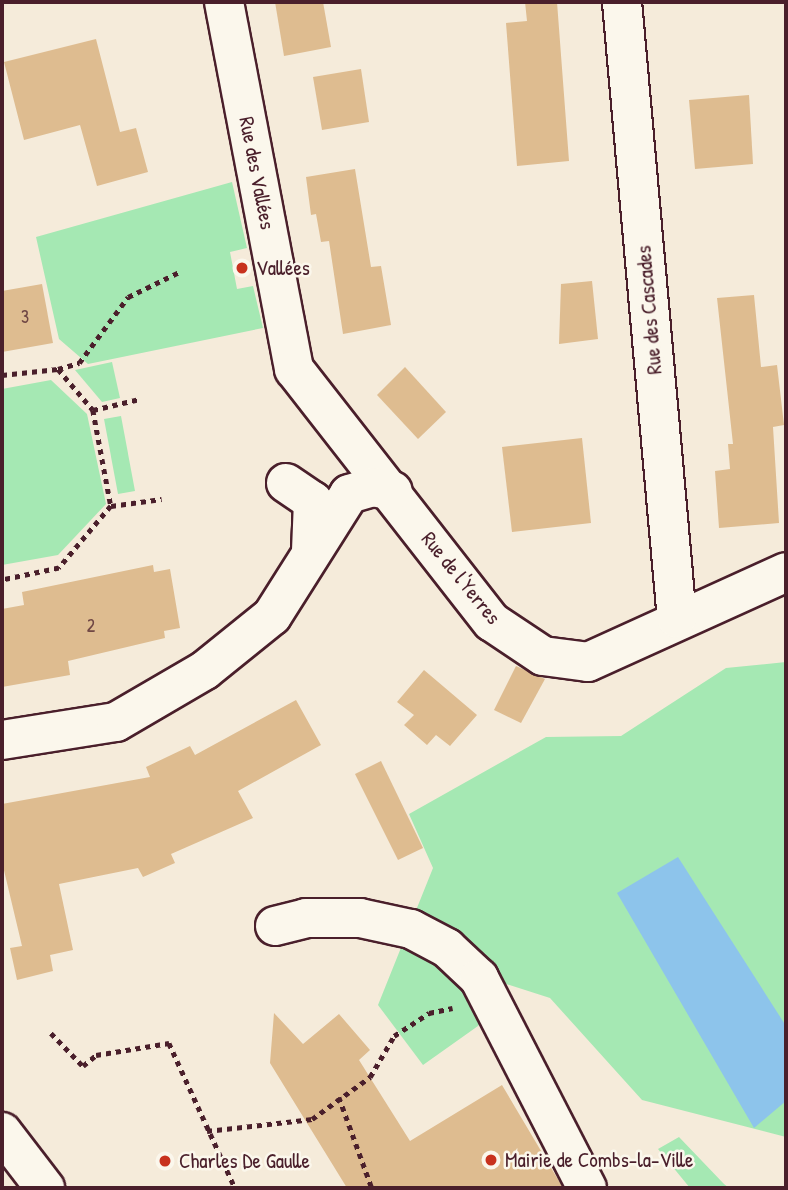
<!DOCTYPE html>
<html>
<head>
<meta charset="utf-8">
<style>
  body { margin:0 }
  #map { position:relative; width:788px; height:1190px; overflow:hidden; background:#f5ebda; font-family:"Patrick Hand",sans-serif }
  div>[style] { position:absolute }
  .green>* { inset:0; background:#a5e8b3 }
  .water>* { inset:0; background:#8dc4eb }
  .building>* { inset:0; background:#debc90 }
  .path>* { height:4.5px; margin-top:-2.25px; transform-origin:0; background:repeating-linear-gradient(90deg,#4a1f2b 0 5px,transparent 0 10px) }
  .roads { filter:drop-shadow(2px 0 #4a1f2b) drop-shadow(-2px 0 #4a1f2b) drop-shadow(0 2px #4a1f2b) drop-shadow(0 -2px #4a1f2b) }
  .minor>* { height:38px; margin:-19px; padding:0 19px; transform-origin:19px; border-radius:19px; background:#fbf7ec }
  .major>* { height:38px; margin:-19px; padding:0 19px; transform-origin:19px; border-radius:19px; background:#fbf7ec }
  .dots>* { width:19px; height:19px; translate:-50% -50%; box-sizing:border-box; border:4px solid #fbf7ec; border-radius:50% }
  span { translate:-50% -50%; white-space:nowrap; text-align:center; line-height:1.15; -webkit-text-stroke:5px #fbf7ec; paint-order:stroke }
  .number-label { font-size:18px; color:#6f4644 }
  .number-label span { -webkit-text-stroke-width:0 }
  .street-label { font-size:21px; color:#4a1f2b }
  .poi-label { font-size:21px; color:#4a1f2b }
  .left { translate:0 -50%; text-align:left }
  .frame { position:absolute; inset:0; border:4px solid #4a1f2b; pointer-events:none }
</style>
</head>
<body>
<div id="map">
  <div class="green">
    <div style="clip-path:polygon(232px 182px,247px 248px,230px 252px,237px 289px,253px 286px,263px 328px,88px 364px,59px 339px,36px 237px)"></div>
    <div style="clip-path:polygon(112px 362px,120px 398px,102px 402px,75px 370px)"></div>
    <div style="clip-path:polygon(51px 380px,87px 414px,106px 504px,58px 555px,2px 565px,2px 389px)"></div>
    <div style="clip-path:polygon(121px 416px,135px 491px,118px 494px,104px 419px)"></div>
    <div style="clip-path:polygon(786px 662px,786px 1137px,642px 1100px,550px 998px,503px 983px,478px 1026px,423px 1065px,378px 1005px,433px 868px,409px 814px,546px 737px,621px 736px,726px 668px)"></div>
    <div style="clip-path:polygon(679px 1137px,724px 1184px,729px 1188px,690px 1188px,658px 1149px)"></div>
  </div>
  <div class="water">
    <div style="clip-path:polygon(678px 857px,786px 1026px,786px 1101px,754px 1128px,617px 893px)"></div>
  </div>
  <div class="building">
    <div style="clip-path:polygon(275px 2px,323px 2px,331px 47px,284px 56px)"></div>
    <div style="clip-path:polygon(525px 2px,557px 2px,569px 161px,517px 166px,506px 23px,527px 21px)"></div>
    <div style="clip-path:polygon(96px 39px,120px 132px,136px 128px,148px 172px,97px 186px,80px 125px,24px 140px,4px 62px)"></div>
    <div style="clip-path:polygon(361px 69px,369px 122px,322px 130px,313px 77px)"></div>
    <div style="clip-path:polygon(749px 95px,753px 164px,695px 169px,689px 100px)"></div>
    <div style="clip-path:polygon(355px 169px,371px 267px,381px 266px,391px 325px,343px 334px,329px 241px,321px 242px,316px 214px,311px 215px,306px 177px)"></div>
    <div style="clip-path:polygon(592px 281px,598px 339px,559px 344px,561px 284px)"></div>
    <div style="clip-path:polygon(42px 284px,53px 343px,2px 352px,2px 291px)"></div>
    <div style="clip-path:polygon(754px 295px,761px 367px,777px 365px,784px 425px,773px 427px,779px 523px,719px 528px,715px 471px,730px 469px,728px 444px,733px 444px,717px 298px)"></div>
    <div style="clip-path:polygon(405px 367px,446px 412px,418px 439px,377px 395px)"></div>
    <div style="clip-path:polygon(582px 438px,591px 523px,512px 532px,502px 447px)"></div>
    <div style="clip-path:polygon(153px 565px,154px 572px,170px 569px,180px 628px,164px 631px,165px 638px,68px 661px,70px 675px,2px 687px,2px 609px,24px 605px,22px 592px)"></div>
    <div style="clip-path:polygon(516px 666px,545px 679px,521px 723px,494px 710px)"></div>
    <div style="clip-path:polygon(424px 670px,477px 715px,450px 746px,436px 735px,427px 745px,404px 725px,414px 715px,397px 702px)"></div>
    <div style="clip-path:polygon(296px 700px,321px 745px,238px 791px,253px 818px,171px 854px,175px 863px,143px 877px,138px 868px,59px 884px,73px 950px,50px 955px,53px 971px,17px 980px,10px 948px,22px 946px,2px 862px,2px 804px,150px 777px,146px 767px,190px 746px,195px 755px)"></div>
    <div style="clip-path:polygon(381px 761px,423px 848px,398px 860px,355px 774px)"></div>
    <div style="clip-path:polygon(274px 1013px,303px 1044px,339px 1014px,370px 1050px,359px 1060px,410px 1141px,502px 1085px,563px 1188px,347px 1188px,270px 1063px)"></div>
  </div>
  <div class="path">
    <div style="left:58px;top:369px;width:22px;rotate:-16deg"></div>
    <div style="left:79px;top:363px;width:82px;rotate:-53.4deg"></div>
    <div style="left:128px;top:297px;width:57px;rotate:-26.1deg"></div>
    <div style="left:2px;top:375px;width:56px;rotate:-6.1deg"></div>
    <div style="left:58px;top:369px;width:54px;rotate:49.5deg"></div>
    <div style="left:93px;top:410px;width:98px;rotate:79.4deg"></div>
    <div style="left:111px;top:506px;width:81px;rotate:130deg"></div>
    <div style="left:59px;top:568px;width:58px;rotate:168.1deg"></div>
    <div style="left:93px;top:410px;width:48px;rotate:-13.2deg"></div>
    <div style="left:111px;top:506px;width:51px;rotate:-7.8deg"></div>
    <div style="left:51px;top:1033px;width:46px;rotate:45.9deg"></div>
    <div style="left:83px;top:1066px;width:17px;rotate:-40deg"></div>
    <div style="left:96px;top:1055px;width:74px;rotate:-9.3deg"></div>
    <div style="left:169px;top:1043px;width:159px;rotate:65.5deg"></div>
    <div style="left:339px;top:1097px;width:97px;rotate:70.1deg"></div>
    <div style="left:207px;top:1131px;width:106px;rotate:-6.5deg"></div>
    <div style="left:312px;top:1119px;width:72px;rotate:-35.9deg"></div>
    <div style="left:370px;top:1077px;width:48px;rotate:-59.7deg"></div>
    <div style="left:394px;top:1036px;width:42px;rotate:-33.3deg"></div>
    <div style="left:429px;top:1013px;width:24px;rotate:-12deg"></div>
  </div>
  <div class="roads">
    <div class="minor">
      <div style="left:224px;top:2px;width:374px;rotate:79.2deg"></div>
      <div style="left:294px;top:369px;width:321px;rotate:52deg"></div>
      <div style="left:492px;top:622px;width:61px;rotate:33.7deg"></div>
      <div style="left:543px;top:656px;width:45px;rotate:7.6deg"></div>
      <div style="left:588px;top:662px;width:217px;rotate:-24.4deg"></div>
      <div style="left:622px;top:2px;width:619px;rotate:84.91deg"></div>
      <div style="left:286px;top:483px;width:32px;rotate:34deg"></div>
      <div style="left:313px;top:501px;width:50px;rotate:92.3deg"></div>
      <div style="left:2px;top:740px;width:115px;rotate:-9deg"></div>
      <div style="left:116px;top:722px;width:103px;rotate:-30.3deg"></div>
      <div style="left:205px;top:670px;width:86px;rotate:-38.9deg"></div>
      <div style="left:272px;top:616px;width:144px;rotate:-57.7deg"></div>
      <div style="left:349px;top:494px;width:25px;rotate:-16deg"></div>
      <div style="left:373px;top:487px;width:20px;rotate:11deg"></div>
      <div style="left:275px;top:926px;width:32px;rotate:-14deg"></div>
      <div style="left:306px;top:918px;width:54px"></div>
      <div style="left:360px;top:918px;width:52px;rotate:12.2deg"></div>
      <div style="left:411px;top:929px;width:41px;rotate:27.8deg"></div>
      <div style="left:447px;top:948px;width:44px;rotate:43.2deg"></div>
      <div style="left:479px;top:978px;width:236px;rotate:62.8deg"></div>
    </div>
    <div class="major">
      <div style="left:2px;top:1132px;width:71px;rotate:52.5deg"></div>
    </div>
  </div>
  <div class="dots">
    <div style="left:242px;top:268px;background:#c8321e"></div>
    <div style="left:491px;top:1160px;background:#c8321e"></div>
    <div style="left:165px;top:1161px;background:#c8321e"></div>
  </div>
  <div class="number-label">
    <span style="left:25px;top:317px">3</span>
    <span style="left:91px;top:626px">2</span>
  </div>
  <div class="street-label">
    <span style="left:257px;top:173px;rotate:79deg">Rue des Vallées</span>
    <span style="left:649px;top:310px;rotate:-95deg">Rue des Cascades</span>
    <span style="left:461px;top:578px;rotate:51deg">Rue de l'Yerres</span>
  </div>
  <div class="poi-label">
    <span class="left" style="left:256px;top:268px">Vallées</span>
    <span class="left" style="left:505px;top:1160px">Mairie de Combs-la-Ville</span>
    <span class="left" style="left:179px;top:1161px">Charles De Gaulle</span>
  </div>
  <div class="frame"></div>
</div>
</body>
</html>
